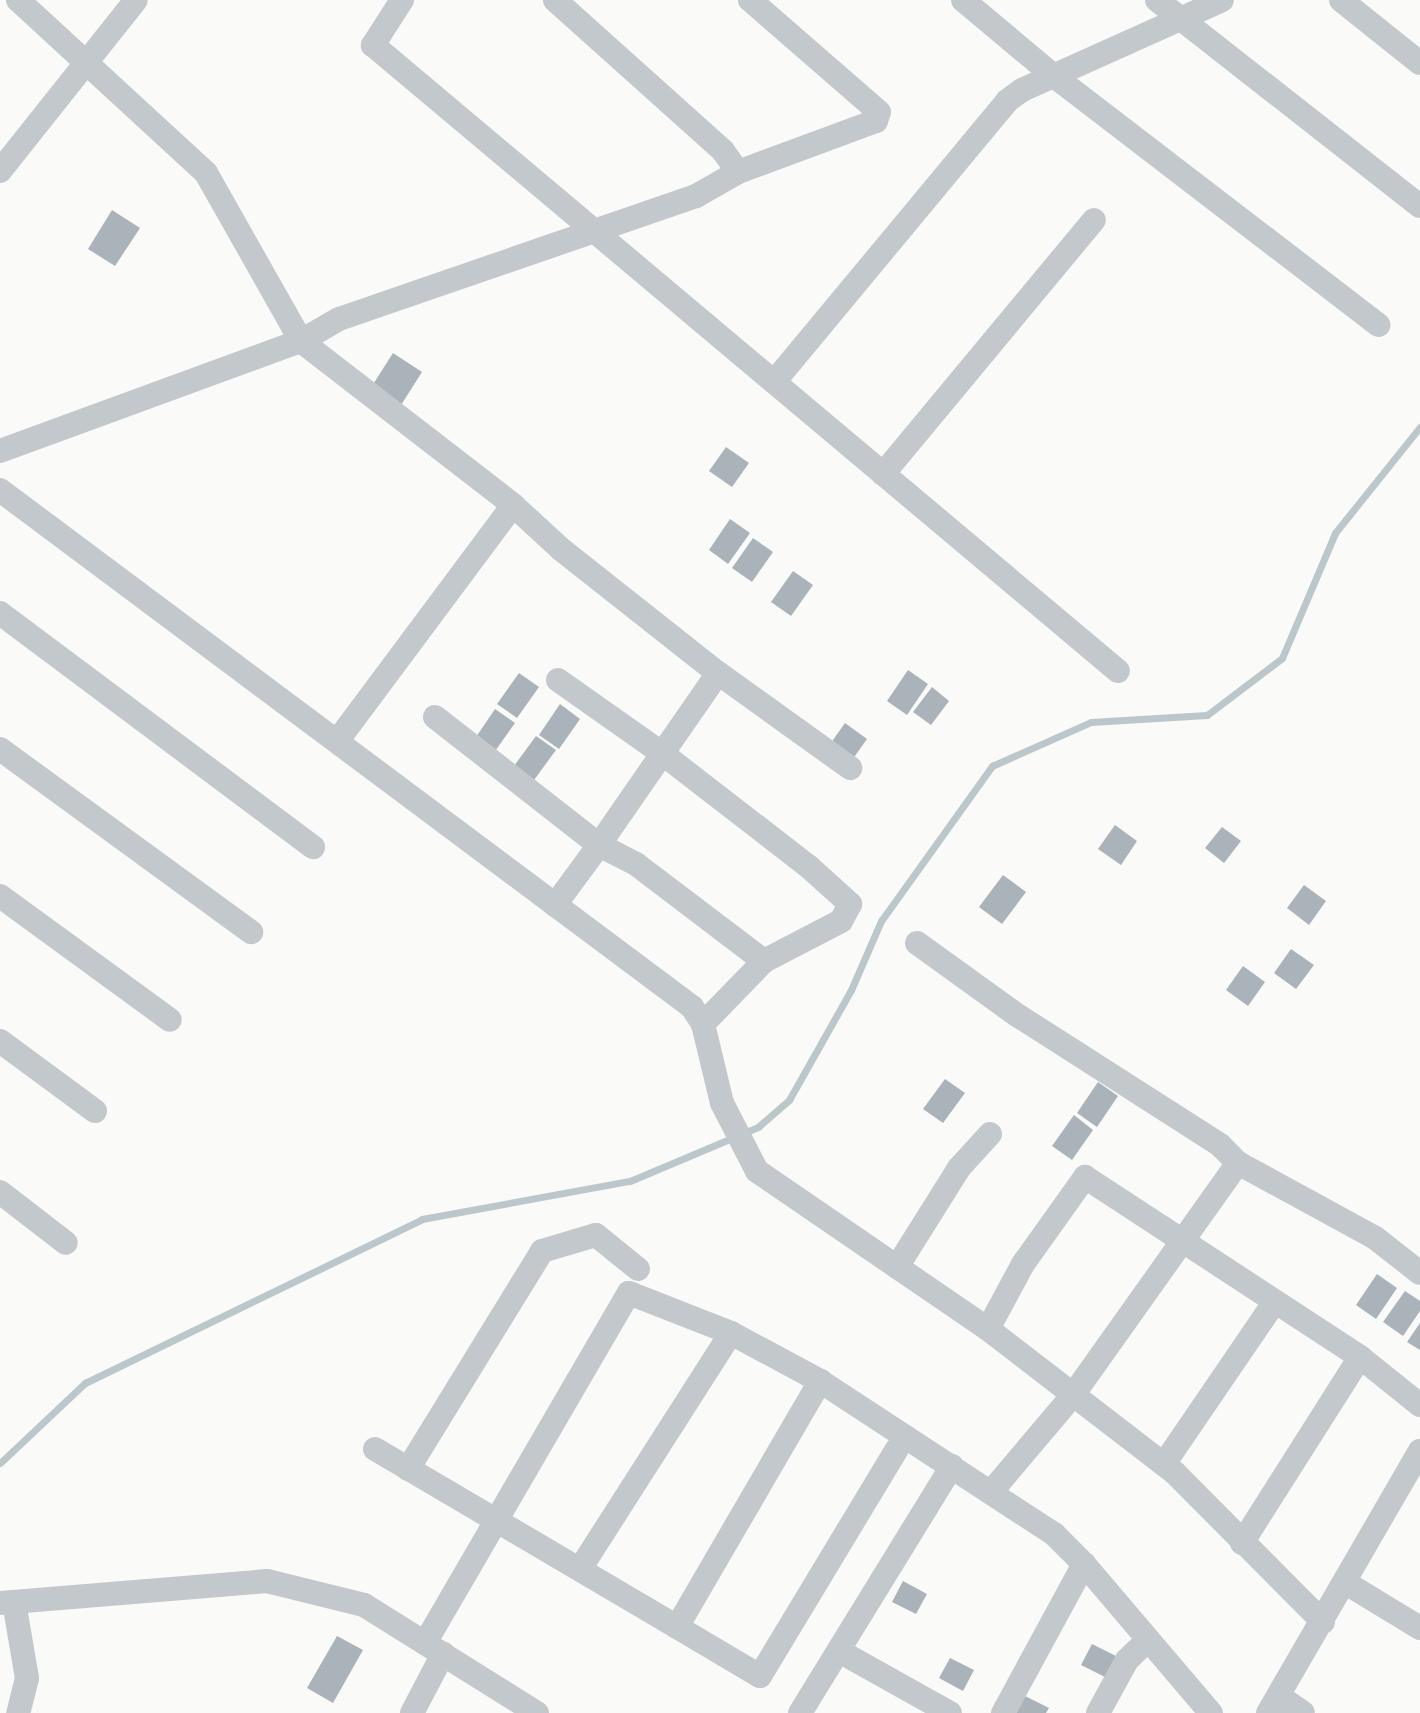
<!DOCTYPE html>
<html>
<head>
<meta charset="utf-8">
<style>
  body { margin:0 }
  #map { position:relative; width:1420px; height:1713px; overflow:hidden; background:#fafaf8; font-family:Raleway,sans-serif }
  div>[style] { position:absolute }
  .stream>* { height:7px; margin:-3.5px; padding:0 3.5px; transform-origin:3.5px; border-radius:3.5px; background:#bbc7cb }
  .building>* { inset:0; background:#aab3b9 }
  .minor>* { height:24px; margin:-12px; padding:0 12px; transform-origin:12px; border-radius:12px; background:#c3c8cc }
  span { translate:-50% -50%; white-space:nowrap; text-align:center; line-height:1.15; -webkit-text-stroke:7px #fff; paint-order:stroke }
</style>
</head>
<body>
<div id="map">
  <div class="stream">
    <div style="left:0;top:1463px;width:117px;rotate:-43.3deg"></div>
    <div style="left:85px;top:1383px;width:375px;rotate:-25.9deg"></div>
    <div style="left:422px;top:1219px;width:211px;rotate:-10.4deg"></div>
    <div style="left:630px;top:1181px;width:139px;rotate:-22.9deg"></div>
    <div style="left:758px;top:1127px;width:41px;rotate:-41.1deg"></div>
    <div style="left:789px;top:1100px;width:126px;rotate:-60.6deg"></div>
    <div style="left:851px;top:990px;width:75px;rotate:-66.5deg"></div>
    <div style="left:881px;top:921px;width:191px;rotate:-54.4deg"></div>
    <div style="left:992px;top:766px;width:108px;rotate:-24deg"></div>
    <div style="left:1091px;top:722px;width:116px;rotate:-3.5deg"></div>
    <div style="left:1207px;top:715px;width:94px;rotate:-37.2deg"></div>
    <div style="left:1282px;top:658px;width:136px;rotate:-67deg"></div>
    <div style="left:1335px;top:533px;width:136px;rotate:-51.3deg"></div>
  </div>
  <div class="building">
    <div style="clip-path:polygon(112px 210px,140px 228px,115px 266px,88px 249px)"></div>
    <div style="clip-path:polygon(393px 353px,422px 372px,401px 405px,372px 386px)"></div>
    <div style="clip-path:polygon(726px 447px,749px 463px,732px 487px,709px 471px)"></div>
    <div style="clip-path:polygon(730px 519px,750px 533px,728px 564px,709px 550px)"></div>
    <div style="clip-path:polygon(753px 538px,773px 552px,752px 582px,732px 568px)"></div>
    <div style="clip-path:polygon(793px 571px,813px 585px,791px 616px,771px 602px)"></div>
    <div style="clip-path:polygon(908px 670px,928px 684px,907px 715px,887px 701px)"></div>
    <div style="clip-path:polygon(519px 673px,539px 687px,517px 718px,497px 704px)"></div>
    <div style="clip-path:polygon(932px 687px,949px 701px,931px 725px,913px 712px)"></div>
    <div style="clip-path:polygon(560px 704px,580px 719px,559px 749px,539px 735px)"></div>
    <div style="clip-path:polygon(495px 709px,515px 723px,493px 754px,474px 740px)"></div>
    <div style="clip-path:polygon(845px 723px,867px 739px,850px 763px,828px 747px)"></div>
    <div style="clip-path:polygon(536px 736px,556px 750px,534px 780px,514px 766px)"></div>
    <div style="clip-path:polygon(1115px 825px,1137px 841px,1121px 865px,1098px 849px)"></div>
    <div style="clip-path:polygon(1222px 827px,1241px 841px,1224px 863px,1205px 848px)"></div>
    <div style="clip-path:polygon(1003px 875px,1026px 892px,1002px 924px,979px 907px)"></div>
    <div style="clip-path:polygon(1304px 885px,1326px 901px,1309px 925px,1287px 908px)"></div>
    <div style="clip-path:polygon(1291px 949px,1314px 965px,1296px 989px,1274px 973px)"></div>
    <div style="clip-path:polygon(1243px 966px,1265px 982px,1248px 1006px,1226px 990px)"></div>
    <div style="clip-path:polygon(945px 1079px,965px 1093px,943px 1123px,923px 1109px)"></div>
    <div style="clip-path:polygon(1098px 1082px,1118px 1096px,1097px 1127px,1077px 1113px)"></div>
    <div style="clip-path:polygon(1074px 1115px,1093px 1130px,1072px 1160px,1052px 1146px)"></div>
    <div style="clip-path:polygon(1377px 1274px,1397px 1288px,1376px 1319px,1356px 1305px)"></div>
    <div style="clip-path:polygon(1405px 1291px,1420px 1301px,1420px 1311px,1403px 1336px,1383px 1322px)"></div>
    <div style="clip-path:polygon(1420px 1323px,1420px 1350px,1407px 1342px)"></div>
    <div style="clip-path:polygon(903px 1581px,927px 1594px,916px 1614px,892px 1602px)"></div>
    <div style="clip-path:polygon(337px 1636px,363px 1650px,333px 1703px,307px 1688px)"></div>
    <div style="clip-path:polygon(1092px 1644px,1116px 1656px,1105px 1677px,1081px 1665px)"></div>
    <div style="clip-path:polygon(950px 1658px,974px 1670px,963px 1691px,939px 1678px)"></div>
    <div style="clip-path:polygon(1025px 1696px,1049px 1708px,1046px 1713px,1016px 1713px)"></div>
  </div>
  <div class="minor">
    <div style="left:18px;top:0;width:255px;rotate:42.6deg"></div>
    <div style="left:206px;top:173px;width:193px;rotate:60.5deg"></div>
    <div style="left:301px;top:341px;width:268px;rotate:37.7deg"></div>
    <div style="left:513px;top:505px;width:67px;rotate:42.6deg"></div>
    <div style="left:562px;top:550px;width:199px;rotate:38.3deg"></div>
    <div style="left:718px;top:673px;width:163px;rotate:35.7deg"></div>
    <div style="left:402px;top:0;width:54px;rotate:122.8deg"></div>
    <div style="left:373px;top:45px;width:973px;rotate:40.04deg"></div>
    <div style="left:555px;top:0;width:226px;rotate:41.9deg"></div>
    <div style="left:723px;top:151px;width:26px;rotate:54deg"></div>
    <div style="left:963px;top:0;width:119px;rotate:39.9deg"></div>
    <div style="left:1054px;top:76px;width:409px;rotate:37.5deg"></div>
    <div style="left:1157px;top:0;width:334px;rotate:38.1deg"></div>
    <div style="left:1341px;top:0;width:101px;rotate:38.6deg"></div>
    <div style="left:0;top:171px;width:218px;rotate:-51.5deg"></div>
    <div style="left:774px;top:382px;width:365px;rotate:-50.3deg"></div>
    <div style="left:1007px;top:101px;width:19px;rotate:-36deg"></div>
    <div style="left:1022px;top:90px;width:219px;rotate:-24.2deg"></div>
    <div style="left:0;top:451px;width:320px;rotate:-20.1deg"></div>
    <div style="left:301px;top:341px;width:44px;rotate:-30.1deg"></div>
    <div style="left:339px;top:319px;width:378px;rotate:-19deg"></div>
    <div style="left:696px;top:196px;width:48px;rotate:-29.7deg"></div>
    <div style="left:738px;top:172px;width:147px;rotate:-20.3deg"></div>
    <div style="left:876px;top:121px;width:9px;rotate:-72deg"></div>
    <div style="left:879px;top:112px;width:171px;rotate:-139deg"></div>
    <div style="left:883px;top:474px;width:330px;rotate:-50.3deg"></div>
    <div style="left:0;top:490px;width:864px;rotate:36.76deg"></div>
    <div style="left:692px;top:1007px;width:20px;rotate:57deg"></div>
    <div style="left:703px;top:1024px;width:81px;rotate:76.5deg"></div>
    <div style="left:722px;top:1103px;width:76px;rotate:62.8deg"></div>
    <div style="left:757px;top:1171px;width:280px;rotate:34.4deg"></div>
    <div style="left:988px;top:1329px;width:236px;rotate:37.6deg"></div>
    <div style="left:1175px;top:1473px;width:210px;rotate:45.2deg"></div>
    <div style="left:0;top:613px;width:391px;rotate:36.8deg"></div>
    <div style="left:558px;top:680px;width:128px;rotate:35.2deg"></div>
    <div style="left:663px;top:754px;width:183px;rotate:37.7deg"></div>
    <div style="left:808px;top:866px;width:57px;rotate:42.1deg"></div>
    <div style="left:850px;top:904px;width:19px;rotate:118deg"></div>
    <div style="left:841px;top:921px;width:87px;rotate:152.5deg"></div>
    <div style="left:764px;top:961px;width:88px;rotate:134.1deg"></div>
    <div style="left:435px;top:717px;width:208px;rotate:38deg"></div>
    <div style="left:599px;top:845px;width:209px;rotate:-55.3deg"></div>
    <div style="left:338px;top:740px;width:293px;rotate:-53.3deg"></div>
    <div style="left:0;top:749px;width:311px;rotate:36.1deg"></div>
    <div style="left:0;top:896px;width:210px;rotate:36.1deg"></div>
    <div style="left:555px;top:905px;width:74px;rotate:-53.7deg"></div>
    <div style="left:599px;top:845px;width:42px;rotate:27.2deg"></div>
    <div style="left:636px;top:864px;width:161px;rotate:37.2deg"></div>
    <div style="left:917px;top:943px;width:123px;rotate:35.8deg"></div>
    <div style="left:1017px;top:1015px;width:241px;rotate:32.6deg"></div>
    <div style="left:1220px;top:1145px;width:25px;rotate:45deg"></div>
    <div style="left:1238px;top:1163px;width:155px;rotate:28.6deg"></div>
    <div style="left:1374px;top:1237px;width:58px;rotate:38deg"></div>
    <div style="left:0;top:1041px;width:118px;rotate:36.4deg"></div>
    <div style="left:0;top:1192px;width:83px;rotate:37.7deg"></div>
    <div style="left:897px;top:1267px;width:117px;rotate:-57.9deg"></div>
    <div style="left:959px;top:1168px;width:46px;rotate:-47.6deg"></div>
    <div style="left:988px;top:1329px;width:74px;rotate:-61.7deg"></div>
    <div style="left:1023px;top:1264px;width:107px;rotate:-54.5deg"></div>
    <div style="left:1085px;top:1177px;width:329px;rotate:33.2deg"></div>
    <div style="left:1360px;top:1357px;width:77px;rotate:38.7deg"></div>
    <div style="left:375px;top:1449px;width:351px;rotate:30.5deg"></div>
    <div style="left:677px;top:1627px;width:285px;rotate:-59.8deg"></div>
    <div style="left:1164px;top:1464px;width:195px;rotate:-55.7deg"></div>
    <div style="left:408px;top:1469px;width:256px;rotate:-58.4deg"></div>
    <div style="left:542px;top:1251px;width:56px;rotate:-16.5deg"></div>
    <div style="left:596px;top:1235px;width:54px;rotate:39deg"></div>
    <div style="left:991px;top:1492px;width:127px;rotate:-49.8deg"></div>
    <div style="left:1073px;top:1395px;width:285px;rotate:-54.6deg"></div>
    <div style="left:1242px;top:1543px;width:220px;rotate:-57.6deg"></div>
    <div style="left:1084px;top:1564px;width:196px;rotate:49.6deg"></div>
    <div style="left:580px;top:1569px;width:280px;rotate:-57.4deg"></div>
    <div style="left:1346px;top:1583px;width:87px;rotate:31.3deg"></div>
    <div style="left:14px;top:1602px;width:77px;rotate:80.3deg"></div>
    <div style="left:27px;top:1678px;width:36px;rotate:104deg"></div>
    <div style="left:0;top:1603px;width:268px;rotate:-4.7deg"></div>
    <div style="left:267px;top:1581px;width:100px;rotate:13.9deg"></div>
    <div style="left:364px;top:1605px;width:204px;rotate:32deg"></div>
    <div style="left:677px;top:1627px;width:96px;rotate:30.6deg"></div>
    <div style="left:760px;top:1676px;width:265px;rotate:-58.9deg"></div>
    <div style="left:425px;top:1643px;width:405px;rotate:-59.8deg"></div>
    <div style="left:629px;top:1293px;width:110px;rotate:21.4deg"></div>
    <div style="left:731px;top:1333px;width:101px;rotate:28.3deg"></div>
    <div style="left:820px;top:1381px;width:280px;rotate:33.2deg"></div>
    <div style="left:1054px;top:1534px;width:42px;rotate:45deg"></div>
    <div style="left:1084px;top:1564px;width:170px;rotate:118.5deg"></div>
    <div style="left:839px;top:1651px;width:127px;rotate:29.2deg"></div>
    <div style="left:1279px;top:1696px;width:29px;rotate:35deg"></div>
    <div style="left:412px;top:1713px;width:67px;rotate:-62.3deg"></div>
    <div style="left:800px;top:1713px;width:290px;rotate:-58.4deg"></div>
    <div style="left:1098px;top:1713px;width:60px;rotate:-61.3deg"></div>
    <div style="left:1127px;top:1660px;width:29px;rotate:-44deg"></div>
    <div style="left:1268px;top:1713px;width:303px;rotate:-59.9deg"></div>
  </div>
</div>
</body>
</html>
